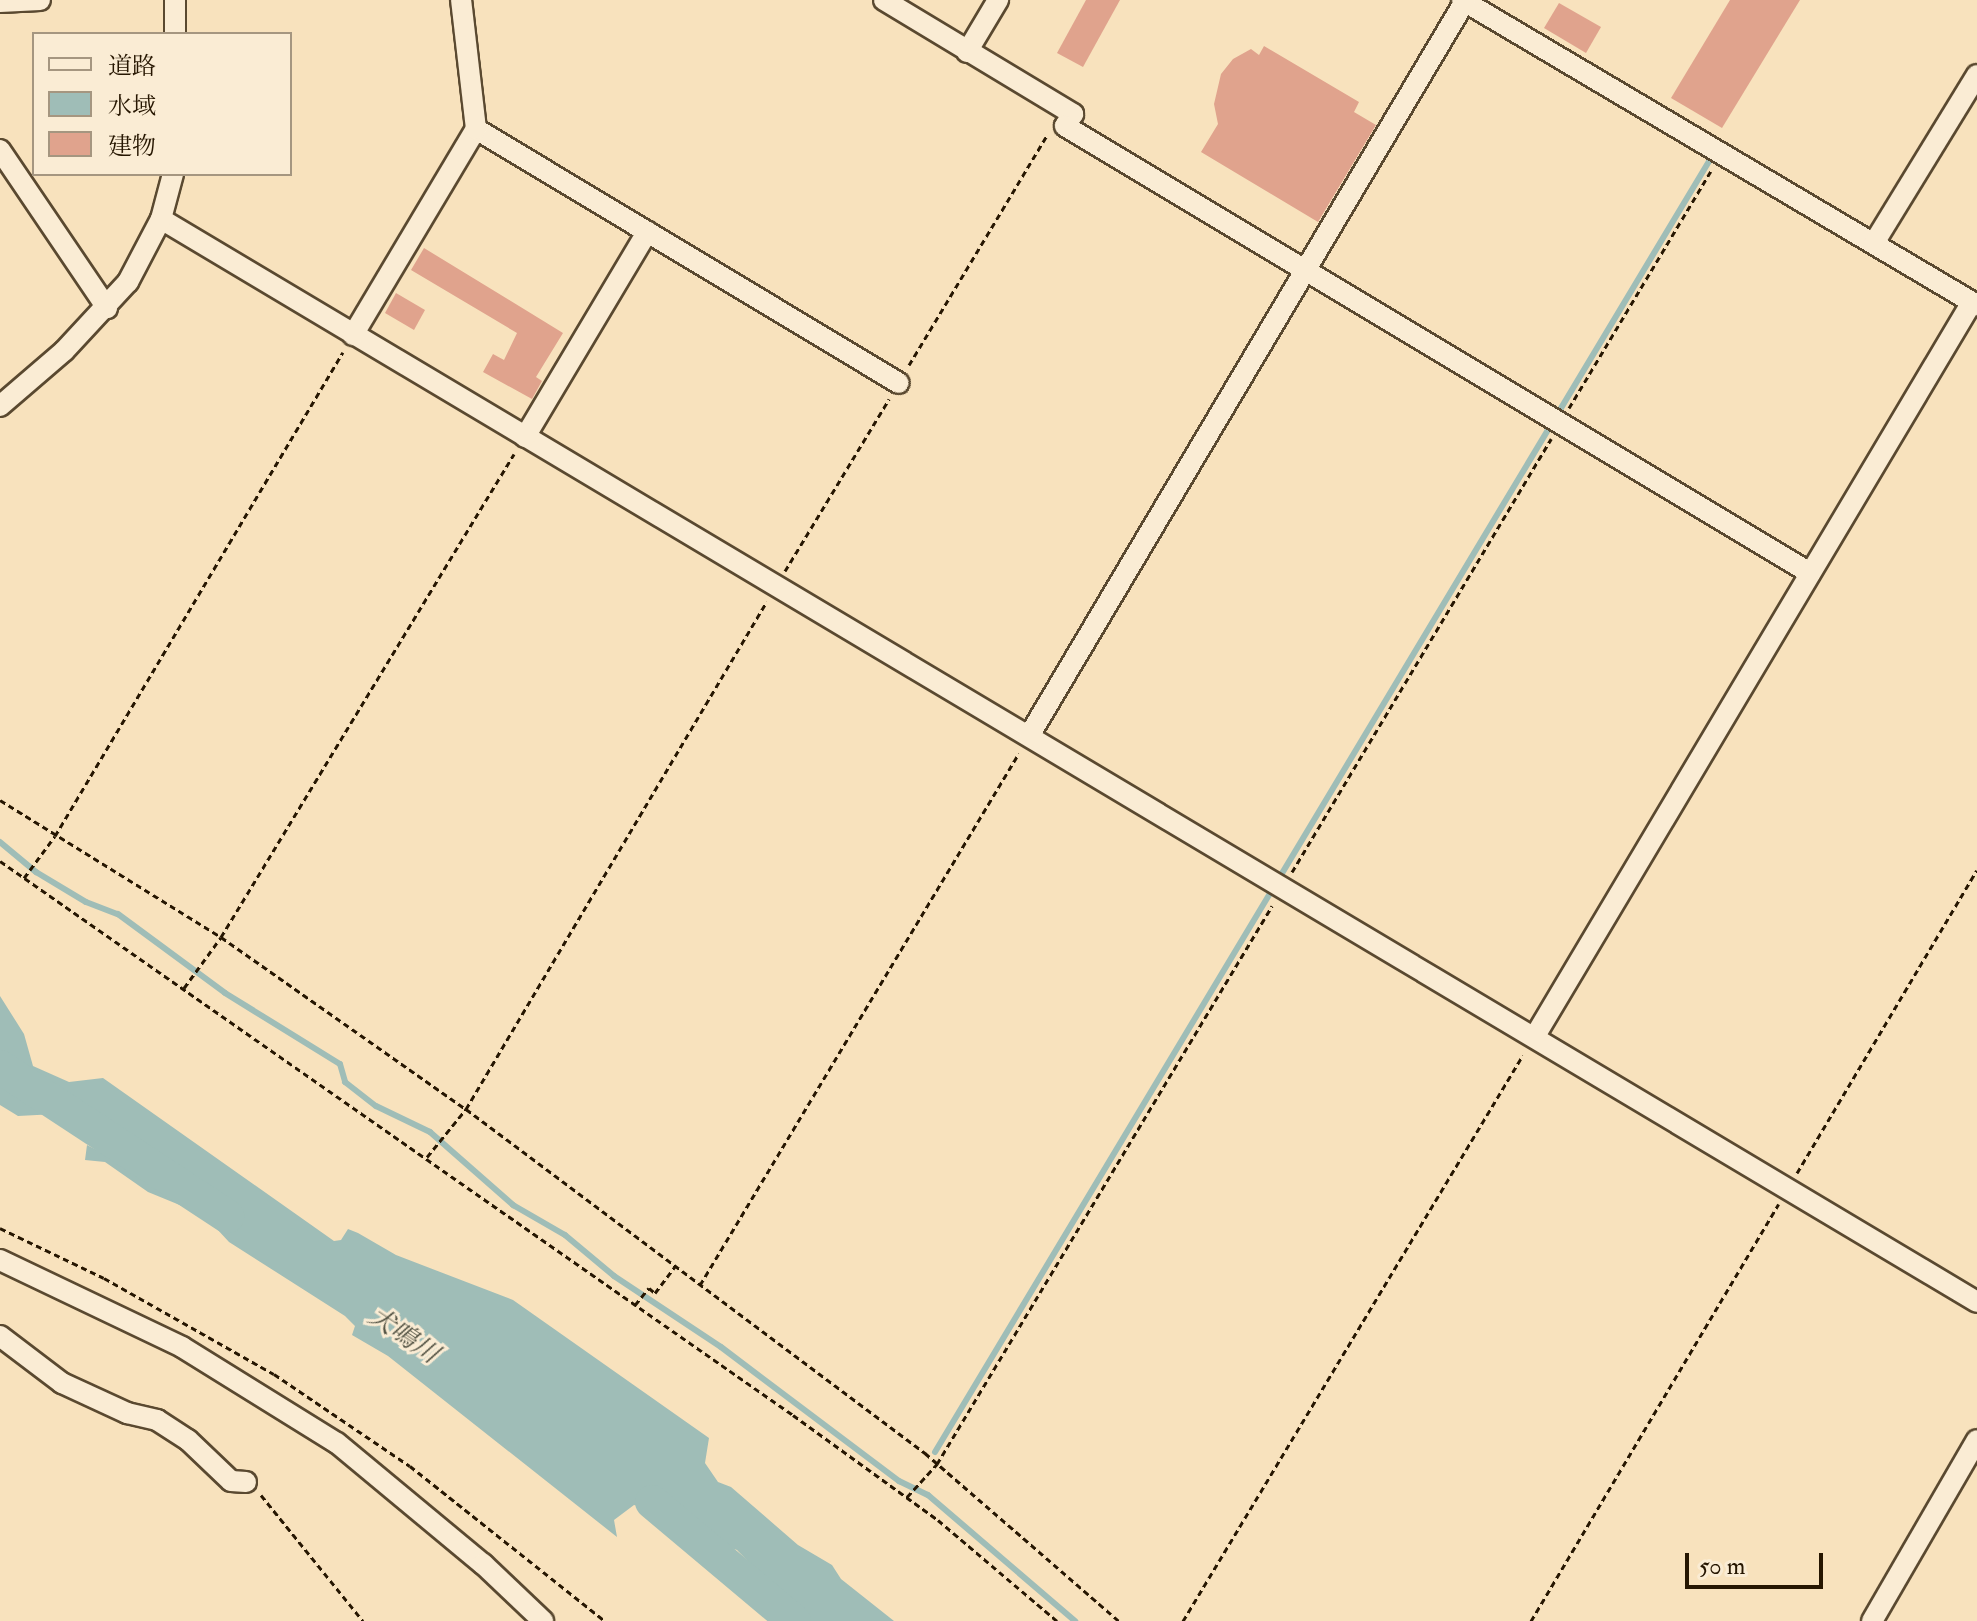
<!DOCTYPE html>
<html>
<head>
<meta charset="utf-8">
<style>
  body { margin:0 }
  #map { position:relative; width:1977px; height:1621px; overflow:hidden; background:#f8e2bd; font-family:"IM FELL Double Pica","Noto Serif JP",serif }
  div>[style] { position:absolute }
  .water>* { inset:0; background:#9fbdb7 }
  .stream>* { height:6px; margin:-3px; padding:0 3px; transform-origin:3px; border-radius:3px; background:#9fbdb7 }
  .river>* { height:34px; margin:-17px; padding:0 17px; transform-origin:17px; border-radius:17px; background:#9fbdb7 }
  .building>* { inset:0; background:#e0a38d }
  .path>* { height:3px; margin-top:-1.5px; transform-origin:0; background:repeating-linear-gradient(90deg,#261601 0 6px,transparent 0 10px) }
  .roads { filter:drop-shadow(2px 0 #5a4930) drop-shadow(-2px 0 #5a4930) drop-shadow(0 2px #5a4930) drop-shadow(0 -2px #5a4930) }
  .minor>* { height:20px; margin:-10px; padding:0 10px; transform-origin:10px; border-radius:10px; background:#faecd4 }
  span { translate:-50% -50%; white-space:nowrap; text-align:center; line-height:1.15; -webkit-text-stroke:6px #faecd4; paint-order:stroke }
  .water-label { font-size:26px; color:#505041; font-style:italic }
  .legend { position:absolute; left:32px; top:32px; width:260px; height:144px; box-sizing:border-box; background:#faecd4; border:2px solid #a59680; margin:0; padding:10px 14px; list-style:none; font-size:24px; color:#261601 }
  .legend li { display:flex; align-items:center; gap:16px; height:40px }
  .legend b { width:40px; border:2px solid #a59680 }
  .scale { position:absolute; left:1685px; top:1553px; width:138px; height:36px; box-sizing:border-box; border:4px solid #261601; border-top:0; padding-left:10px; font-size:24px; line-height:28px; white-space:nowrap; color:#261601; -webkit-text-stroke:6px #faecd4; paint-order:stroke }
</style>
</head>
<body>
<div id="map">
  <div class="water">
    <div style="clip-path:polygon(0 996px,24px 1034px,33px 1066px,69px 1082px,103px 1078px,334px 1241px,341px 1240px,348px 1229px,358px 1233px,396px 1255px,513px 1300px,709px 1438px,705px 1463px,718px 1482px,731px 1487px,798px 1545px,832px 1565px,841px 1579px,894px 1621px,807px 1621px,737px 1550px,664px 1525px,642px 1507px,634px 1505px,614px 1520px,617px 1537px,388px 1356px,352px 1335px,355px 1326px,345px 1316px,229px 1242px,204px 1215px,148px 1192px,105px 1162px,85px 1160px,87px 1145px,182px 1194px,192px 1188px,110px 1126px,56px 1114px,18px 1116px,0 1105px)"></div>
  </div>
  <div class="stream">
    <div style="left:0;top:842px;width:47px;rotate:39.8deg"></div>
    <div style="left:36px;top:872px;width:58px;rotate:31deg"></div>
    <div style="left:86px;top:902px;width:34px;rotate:21deg"></div>
    <div style="left:118px;top:914px;width:133px;rotate:36.4deg"></div>
    <div style="left:225px;top:993px;width:135px;rotate:31.7deg"></div>
    <div style="left:340px;top:1064px;width:19px;rotate:74deg"></div>
    <div style="left:345px;top:1082px;width:39px;rotate:38deg"></div>
    <div style="left:376px;top:1106px;width:60px;rotate:25.7deg"></div>
    <div style="left:430px;top:1132px;width:111px;rotate:41.3deg"></div>
    <div style="left:513px;top:1205px;width:60px;rotate:30deg"></div>
    <div style="left:565px;top:1235px;width:64px;rotate:39.9deg"></div>
    <div style="left:614px;top:1276px;width:128px;rotate:33.6deg"></div>
    <div style="left:721px;top:1347px;width:223px;rotate:37deg"></div>
    <div style="left:899px;top:1481px;width:32px;rotate:26deg"></div>
    <div style="left:928px;top:1495px;width:194px;rotate:40.6deg"></div>
    <div style="left:935px;top:1452px;width:1515px;rotate:-59.05deg"></div>
  </div>
  <div class="river">
    <div style="left:0;top:1067px;width:272px;rotate:33.3deg"></div>
    <div style="left:652px;top:1502px;width:185px;rotate:40deg"></div>
  </div>
  <div class="building">
    <div style="clip-path:polygon(1086px 0,1120px 0,1083px 67px,1057px 53px)"></div>
    <div style="clip-path:polygon(1730px 0,1800px 0,1722px 128px,1671px 98px)"></div>
    <div style="clip-path:polygon(1559px 3px,1601px 27px,1586px 53px,1544px 28px)"></div>
    <div style="clip-path:polygon(1264px 46px,1359px 102px,1354px 112px,1376px 125px,1318px 222px,1201px 152px,1218px 124px,1214px 104px,1221px 74px,1233px 59px,1251px 49px,1259px 55px)"></div>
    <div style="clip-path:polygon(424px 248px,563px 333px,536px 377px,542px 381px,532px 399px,483px 372px,493px 354px,504px 360px,517px 333px,411px 270px)"></div>
    <div style="clip-path:polygon(396px 293px,425px 310px,414px 330px,385px 313px)"></div>
  </div>
  <div class="path">
    <div style="left:909px;top:365px;width:268px;rotate:-59deg"></div>
    <div style="left:1569px;top:408px;width:276px;rotate:-59.1deg"></div>
    <div style="left:785px;top:571px;width:201px;rotate:-58.8deg"></div>
    <div style="left:0;top:800px;width:260px;rotate:31.8deg"></div>
    <div style="left:221px;top:937px;width:299px;rotate:35.1deg"></div>
    <div style="left:466px;top:1109px;width:574px;rotate:36.85deg"></div>
    <div style="left:925px;top:1453px;width:257px;rotate:40.9deg"></div>
    <div style="left:0;top:861px;width:967px;rotate:34.94deg"></div>
    <div style="left:793px;top:1415px;width:179px;rotate:35.9deg"></div>
    <div style="left:938px;top:1520px;width:156px;rotate:40.3deg"></div>
    <div style="left:1292px;top:872px;width:505px;rotate:-59.11deg"></div>
    <div style="left:24px;top:878px;width:52px;rotate:-53.6deg"></div>
    <div style="left:55px;top:836px;width:563px;rotate:-59.25deg"></div>
    <div style="left:184px;top:988px;width:63px;rotate:-54deg"></div>
    <div style="left:221px;top:937px;width:565px;rotate:-58.76deg"></div>
    <div style="left:427px;top:1157px;width:62px;rotate:-50.9deg"></div>
    <div style="left:466px;top:1109px;width:590px;rotate:-59.35deg"></div>
    <div style="left:1797px;top:1173px;width:352px;rotate:-59.3deg"></div>
    <div style="left:0;top:1228px;width:115px;rotate:25.7deg"></div>
    <div style="left:104px;top:1278px;width:195px;rotate:29.5deg"></div>
    <div style="left:274px;top:1374px;width:164px;rotate:34.1deg"></div>
    <div style="left:410px;top:1466px;width:249px;rotate:38.5deg"></div>
    <div style="left:700px;top:1285px;width:620px;rotate:-59.05deg"></div>
    <div style="left:635px;top:1305px;width:22px;rotate:-51deg"></div>
    <div style="left:649px;top:1288px;width:8px;rotate:40deg"></div>
    <div style="left:655px;top:1293px;width:34px;rotate:-53deg"></div>
    <div style="left:261px;top:1495px;width:162px;rotate:51deg"></div>
    <div style="left:907px;top:1497px;width:45px;rotate:-47.7deg"></div>
    <div style="left:937px;top:1464px;width:651px;rotate:-59.02deg"></div>
    <div style="left:1183px;top:1621px;width:660px;rotate:-59.01deg"></div>
    <div style="left:1531px;top:1621px;width:485px;rotate:-59.3deg"></div>
  </div>
  <div class="roads">
    <div class="minor">
      <div style="left:175px;top:0;width:34px;rotate:90deg"></div>
      <div style="left:884px;top:0;width:221px;rotate:31.1deg"></div>
      <div style="left:1073px;top:114px;width:14px;rotate:124deg"></div>
      <div style="left:1065px;top:126px;width:869px;rotate:30.96deg"></div>
      <div style="left:1462px;top:0;width:599px;rotate:30.64deg"></div>
      <div style="left:0;top:2px;width:40px;rotate:-2.9deg"></div>
      <div style="left:967px;top:52px;width:61px;rotate:-59.2deg"></div>
      <div style="left:476px;top:129px;width:493px;rotate:31deg"></div>
      <div style="left:0;top:150px;width:191px;rotate:55.9deg"></div>
      <div style="left:161px;top:219px;width:2114px;rotate:30.81deg"></div>
      <div style="left:1874px;top:243px;width:197px;rotate:-58.5deg"></div>
      <div style="left:353px;top:335px;width:240px;rotate:-59.2deg"></div>
      <div style="left:476px;top:129px;width:130px;rotate:-96.6deg"></div>
      <div style="left:0;top:406px;width:84px;rotate:-40.7deg"></div>
      <div style="left:64px;top:351px;width:94px;rotate:-47.2deg"></div>
      <div style="left:128px;top:282px;width:71px;rotate:-62.4deg"></div>
      <div style="left:161px;top:219px;width:47px;rotate:-75.1deg"></div>
      <div style="left:525px;top:437px;width:239px;rotate:-59.2deg"></div>
      <div style="left:1029px;top:736px;width:855px;rotate:-59.32deg"></div>
      <div style="left:1535px;top:1036px;width:854px;rotate:-59.23deg"></div>
      <div style="left:0;top:1260px;width:202px;rotate:25.5deg"></div>
      <div style="left:182px;top:1347px;width:182px;rotate:31.8deg"></div>
      <div style="left:337px;top:1443px;width:190px;rotate:39.7deg"></div>
      <div style="left:483px;top:1564px;width:83px;rotate:43.5deg"></div>
      <div style="left:0;top:1336px;width:78px;rotate:37.2deg"></div>
      <div style="left:62px;top:1383px;width:72px;rotate:24.8deg"></div>
      <div style="left:127px;top:1413px;width:31px;rotate:13deg"></div>
      <div style="left:157px;top:1420px;width:37px;rotate:33deg"></div>
      <div style="left:188px;top:1440px;width:59px;rotate:43.6deg"></div>
      <div style="left:231px;top:1481px;width:15px;rotate:4deg"></div>
      <div style="left:1872px;top:1621px;width:209px;rotate:-59.9deg"></div>
    </div>
  </div>
  <div class="water-label">
    <span style="left:403px;top:1336px;rotate:34deg">犬鳴川</span>
  </div>
  <ul class="legend">
  <li><b style="height:10px;background:#faecd4"></b>道路</li>
  <li><b style="height:22px;background:#9fbdb7"></b>水域</li>
  <li><b style="height:22px;background:#e0a38d"></b>建物</li>
  </ul>
  <div class="scale">50 m</div>
</div>
</body>
</html>
